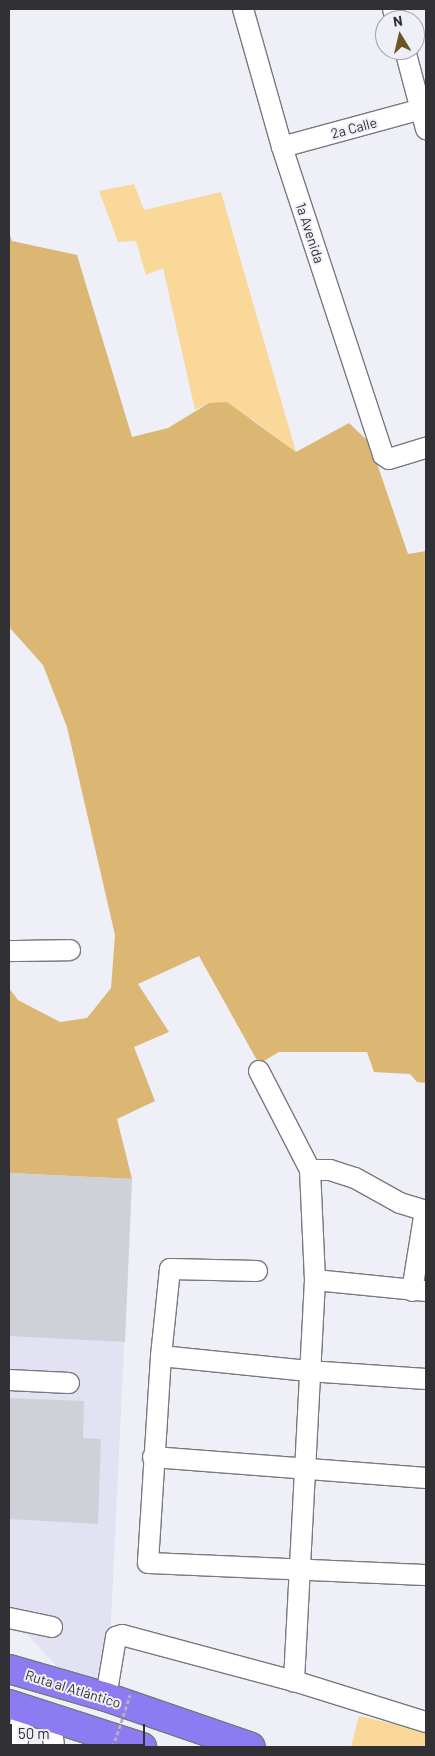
<!DOCTYPE html>
<html>
<head>
<meta charset="utf-8">
<style>
  body { margin:0 }
  #map { position:relative; width:435px; height:1756px; overflow:hidden; background:#efeff8; font-family:Barlow,sans-serif }
  div>[style] { position:absolute }
  .built>* { inset:0; background:#e3e2f3 }
  .green>* { inset:0; background:#fad89a }
  .forest>* { inset:0; background:#dbb773 }
  .building>* { inset:0; background:#d0d0d9 }
  .roads { filter:drop-shadow(1px 0 #787880) drop-shadow(-1px 0 #787880) drop-shadow(0 1px #787880) drop-shadow(0 -1px #787880) }
  .minor>* { height:20px; margin:-10px; padding:0 10px; transform-origin:10px; border-radius:10px; background:#fff }
  .highway>* { height:28px; margin:-14px; padding:0 14px; transform-origin:14px; border-radius:14px; background:#8d7bf2 }
  .path-bridge>* { height:3px; margin-top:-1.5px; transform-origin:0; background:repeating-linear-gradient(90deg,#b3b2ba 0 4px,transparent 0 6.5px) }
  span { translate:-50% -50%; white-space:nowrap; text-align:center; line-height:1.15; -webkit-text-stroke:4px #efeff8; paint-order:stroke }
  .street-label { font-size:14px; color:#313034 }
  .frame { position:absolute; inset:0; border:10px solid #313034; pointer-events:none }
  .north { position:absolute; left:375px; top:10px; width:50px; height:50px; box-sizing:border-box; background:#efeff8; border:1px solid #a3a3aa; border-radius:50%; rotate:351deg; font-size:14px; font-weight:700; line-height:20px; text-align:center; color:#313034 }
  .north::after { content:''; display:block; margin:auto; width:18px; height:22px; background:#6c5424; clip-path:polygon(50% 0,100% 100%,50% 72%,0 100%) }
  .scale { position:absolute; left:10px; top:1724px; width:135px; height:22px; box-sizing:border-box; border:2px solid #313034; border-top:0; padding-left:6px; font-size:15px; line-height:18px; white-space:nowrap; color:#313034; -webkit-text-stroke:4px #efeff8; paint-order:stroke }
</style>
</head>
<body>
<div id="map">
  <div class="built">
    <div style="clip-path:polygon(9px 1173px,132px 1179px,108px 1685px,60px 1670px,28px 1635px,9px 1629px)"></div>
  </div>
  <div class="green">
    <div style="clip-path:polygon(134px 184px,144px 210px,221px 192px,296px 452px,252px 419px,209px 403px,195px 410px,163px 268px,146px 275px,136px 241px,118px 242px,99px 191px)"></div>
    <div style="clip-path:polygon(359px 1716px,426px 1731px,426px 1747px,351px 1747px)"></div>
  </div>
  <div class="forest">
    <div style="clip-path:polygon(9px 232px,12px 241px,77px 255px,132px 437px,168px 428px,209px 403px,227px 402px,296px 452px,349px 423px,370px 443px,408px 554px,426px 551px,426px 1083px,417px 1082px,410px 1074px,374px 1072px,367px 1052px,279px 1052px,259px 1064px,199px 956px,138px 984px,169px 1032px,134px 1047px,155px 1101px,117px 1119px,132px 1179px,9px 1173px,9px 988px,18px 1000px,60px 1022px,87px 1018px,111px 988px,115px 935px,67px 727px,43px 665px,9px 627px)"></div>
  </div>
  <div class="building">
    <div style="clip-path:polygon(9px 1173px,132px 1179px,125px 1342px,9px 1336px)"></div>
    <div style="clip-path:polygon(9px 1398px,84px 1401px,83px 1438px,101px 1439px,98px 1524px,9px 1519px)"></div>
  </div>
  <div class="roads">
    <div class="minor">
      <div style="left:243px;top:9px;width:143px;rotate:74.2deg"></div>
      <div style="left:282px;top:147px;width:324px;rotate:71.8deg"></div>
      <div style="left:383px;top:455px;width:7px;rotate:34deg"></div>
      <div style="left:389px;top:459px;width:39px;rotate:-17deg"></div>
      <div style="left:393px;top:9px;width:11px;rotate:75deg"></div>
      <div style="left:405px;top:50px;width:82px;rotate:75.1deg"></div>
      <div style="left:282px;top:147px;width:149px;rotate:-15.2deg"></div>
      <div style="left:9px;top:951px;width:61px;rotate:-0.9deg"></div>
      <div style="left:259px;top:1071px;width:111px;rotate:62.7deg"></div>
      <div style="left:310px;top:1170px;width:110px;rotate:87.4deg"></div>
      <div style="left:315px;top:1280px;width:402px;rotate:93deg"></div>
      <div style="left:310px;top:1170px;width:20px"></div>
      <div style="left:330px;top:1170px;width:26px;rotate:18deg"></div>
      <div style="left:355px;top:1178px;width:51px;rotate:29.1deg"></div>
      <div style="left:400px;top:1203px;width:27px;rotate:17deg"></div>
      <div style="left:257px;top:1271px;width:87px;rotate:-178.7deg"></div>
      <div style="left:170px;top:1269px;width:87px;rotate:95.9deg"></div>
      <div style="left:161px;top:1356px;width:207px;rotate:93.6deg"></div>
      <div style="left:148px;top:1563px;width:278px;rotate:2.5deg"></div>
      <div style="left:315px;top:1280px;width:112px;rotate:5.7deg"></div>
      <div style="left:412px;top:1291px;width:81px;rotate:-80.8deg"></div>
      <div style="left:161px;top:1356px;width:148px;rotate:5.8deg"></div>
      <div style="left:308px;top:1371px;width:118px;rotate:3.9deg"></div>
      <div style="left:9px;top:1380px;width:60px;rotate:2.9deg"></div>
      <div style="left:153px;top:1457px;width:274px;rotate:4.4deg"></div>
      <div style="left:9px;top:1618px;width:44px;rotate:11.8deg"></div>
      <div style="left:106px;top:1697px;width:61px;rotate:-80.5deg"></div>
      <div style="left:116px;top:1637px;width:6px;rotate:-18deg"></div>
      <div style="left:122px;top:1635px;width:178px;rotate:15deg"></div>
      <div style="left:294px;top:1681px;width:138px;rotate:17.3deg"></div>
      <div style="left:50px;top:1717px;width:30px;rotate:82deg"></div>
      <div style="left:17px;top:1747px;width:28px;rotate:-82deg"></div>
      <div style="left:21px;top:1719px;width:16px;rotate:-27deg"></div>
    </div>
    <div class="highway">
      <div style="left:9px;top:1669px;width:101px;rotate:16.1deg"></div>
      <div style="left:106px;top:1697px;width:153px;rotate:19deg"></div>
      <div style="left:9px;top:1704px;width:140px;rotate:17.9deg"></div>
    </div>
  </div>
  <div class="path-bridge">
    <div style="left:113px;top:1747px;width:55px;rotate:-71.9deg"></div>
  </div>
  <div class="street-label">
    <span style="left:354px;top:128px;rotate:-15deg">2a Calle</span>
    <span style="left:310px;top:233px;rotate:72deg">1a Avenida</span>
    <span style="left:73px;top:1689px;rotate:17deg">Ruta al Atlántico</span>
  </div>
  <div class="frame"></div>
  <div class="north">N</div>
  <div class="scale">50 m</div>
</div>
</body>
</html>
